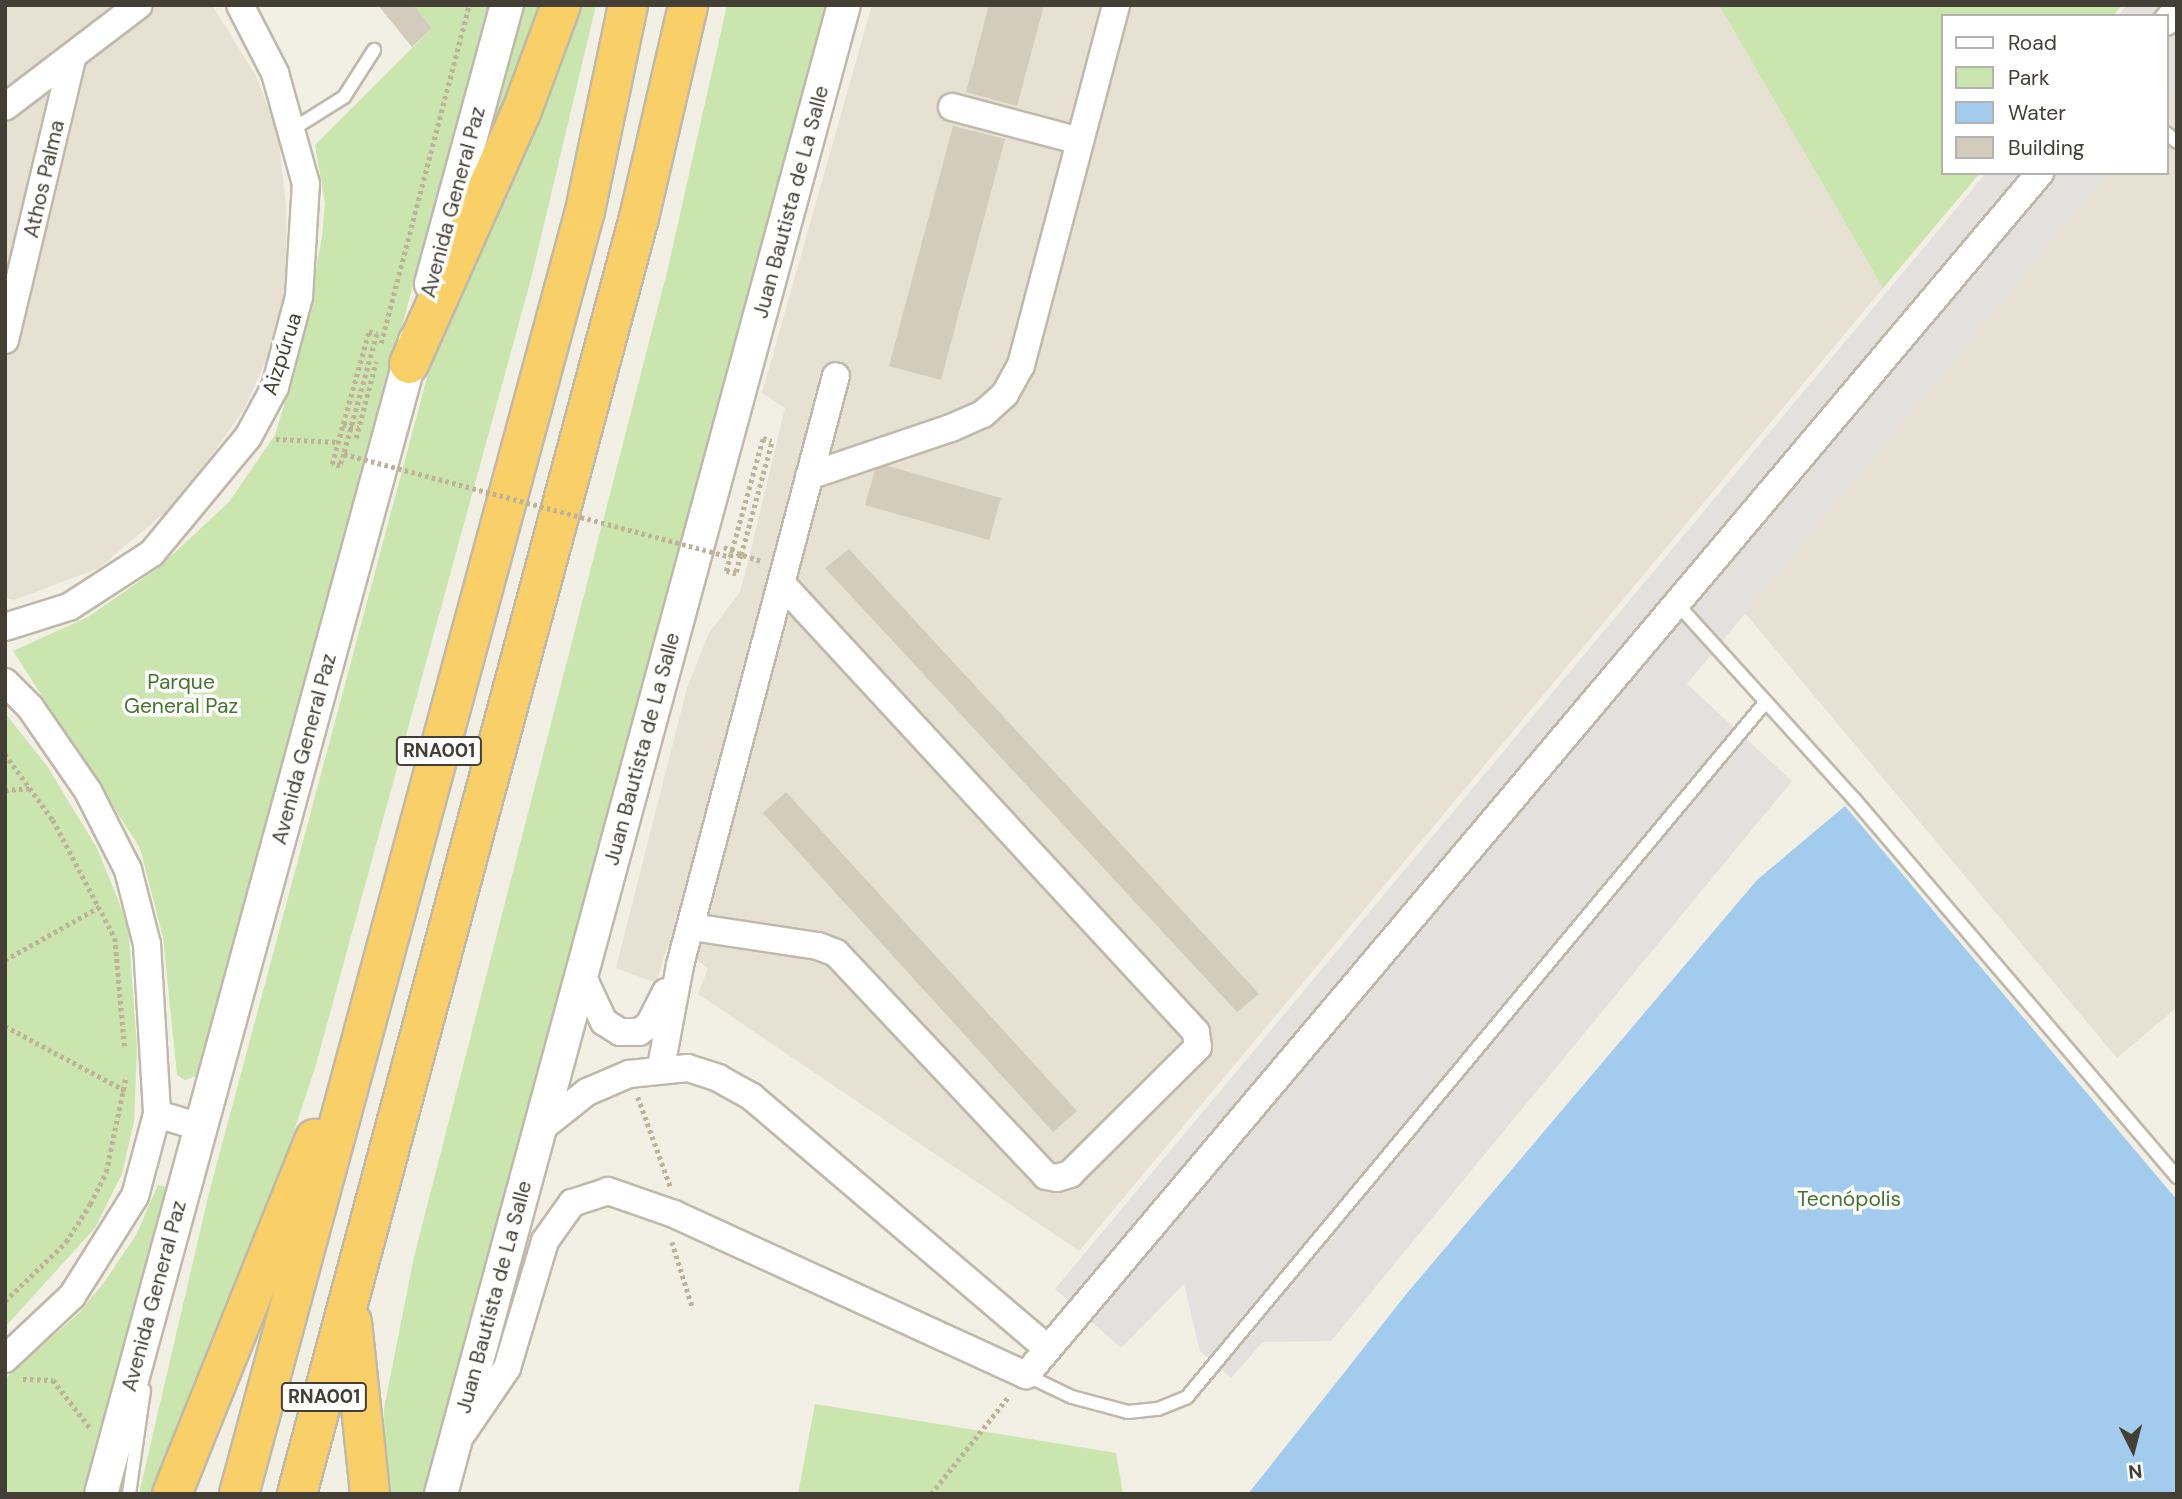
<!DOCTYPE html>
<html>
<head>
<meta charset="utf-8">
<style>
  body { margin:0 }
  #map { position:relative; width:2182px; height:1499px; overflow:hidden; background:#f2efe5; font-family:"DM Sans",sans-serif }
  div>[style] { position:absolute }
  .residential>* { inset:0; background:#e6e1d3 }
  .green>* { inset:0; background:#cae5ae }
  .parking>* { inset:0; background:#e3e1dd }
  .water>* { inset:0; background:#a2cbee }
  .building>* { inset:0; background:#d3cbbb }
  .path>* { height:4.5px; margin-top:-2.25px; transform-origin:0; background:repeating-linear-gradient(90deg,#beb399 0 3.5px,transparent 0 7px) }
  .roads { filter:drop-shadow(2px 0 #c0b9ab) drop-shadow(-2px 0 #c0b9ab) drop-shadow(0 2px #c0b9ab) drop-shadow(0 -2px #c0b9ab) }
  .service>* { height:12px; margin:-6px; padding:0 6px; transform-origin:6px; border-radius:6px; background:#fff }
  .minor>* { height:26px; margin:-13px; padding:0 13px; transform-origin:13px; border-radius:13px; background:#fff }
  .tertiary>* { height:32px; margin:-16px; padding:0 16px; transform-origin:16px; border-radius:16px; background:#fff }
  .motorway>* { height:38px; margin:-19px; padding:0 19px; transform-origin:19px; border-radius:19px; background:#f9d068 }
  .path-bridge>* { height:4.5px; margin-top:-2.25px; transform-origin:0; background:repeating-linear-gradient(90deg,#beb399 0 3.5px,transparent 0 7px) }
  span { translate:-50% -50%; white-space:nowrap; text-align:center; line-height:1.15; -webkit-text-stroke:7px #fff; paint-order:stroke }
  .shield-label span { padding:2px 5px; background:#fff; border:2px solid; border-radius:5px; -webkit-text-stroke-width:0 }
  .shield-label { font-size:19px; color:#443f35; font-weight:700 }
  .street-label { font-size:21px; color:#443f35 }
  .park-label { font-size:21px; color:#43742a }
  .frame { position:absolute; inset:0; border:7px solid #443f35; pointer-events:none }
  .legend { position:absolute; left:1941px; top:14px; width:228px; height:161px; box-sizing:border-box; background:#fff; border:2px solid #b4b2ae; margin:0; padding:9px 12px; list-style:none; font-size:21px; color:#443f35 }
  .legend li { display:flex; align-items:center; gap:14px; height:35px }
  .legend b { width:35px; border:2px solid #b4b2ae }
  .north { position:absolute; left:2098px; top:1415px; width:70px; height:70px; -webkit-text-stroke:5px #fff; paint-order:stroke; rotate:174deg; font-size:19px; font-weight:700; line-height:28px; text-align:center; color:#443f35 }
  .north::after { content:''; display:block; margin:auto; width:24px; height:32px; background:#443f35; clip-path:polygon(50% 0,100% 100%,50% 72%,0 100%) }
</style>
</head>
<body>
<div id="map">
  <div class="residential">
    <div style="clip-path:polygon(5px 5px,212px 5px,256px 76px,278px 133px,286px 207px,287px 289px,272px 348px,244px 409px,181px 499px,99px 568px,14px 600px,5px 598px)"></div>
    <div style="clip-path:polygon(872px 5px,1719px 5px,1883px 288px,1079px 1251px,698px 994px,708px 968px,684px 951px,667px 947px,656px 983px,616px 968px,687px 688px,709px 633px,740px 592px,749px 558px,785px 408px,762px 393px)"></div>
    <div style="clip-path:polygon(2177px 89px,2177px 1007px,2117px 1058px,1745px 613px,2108px 173px,2166px 173px,2166px 102px)"></div>
  </div>
  <div class="green">
    <div style="clip-path:polygon(413px 5px,489px 5px,199px 1075px,185px 1080px,177px 1075px,163px 937px,140px 848px,13px 651px,88px 617px,157px 569px,229px 502px,275px 435px,302px 345px,322px 237px,325px 203px,315px 145px,432px 28px)"></div>
    <div style="clip-path:polygon(524px 5px,545px 5px,495px 156px,484px 153px)"></div>
    <div style="clip-path:polygon(577px 5px,596px 5px,532px 275px,315px 1068px,273px 1195px,156px 1494px,139px 1494px,209px 1193px,432px 359px,508px 193px)"></div>
    <div style="clip-path:polygon(727px 5px,826px 5px,424px 1494px,385px 1494px,384px 1408px,414px 1257px,668px 268px)"></div>
    <div style="clip-path:polygon(1719px 5px,2122px 5px,2113px 16px,1942px 16px,1942px 173px,1980px 173px,1883px 288px)"></div>
    <div style="clip-path:polygon(5px 713px,47px 766px,97px 848px,128px 925px,137px 1048px,134px 1122px,122px 1174px,95px 1228px,5px 1327px)"></div>
    <div style="clip-path:polygon(158px 1185px,166px 1187px,83px 1494px,5px 1494px,5px 1379px,79px 1313px,105px 1281px,136px 1235px)"></div>
    <div style="clip-path:polygon(815px 1404px,1116px 1453px,1123px 1494px,798px 1494px)"></div>
  </div>
  <div class="parking">
    <div style="clip-path:polygon(2127px 5px,2177px 5px,2177px 89px,2166px 102px,2166px 16px,2118px 16px)"></div>
    <div style="clip-path:polygon(1986px 173px,2108px 173px,1687px 684px,1792px 781px,1331px 1341px,1263px 1342px,1231px 1378px,1200px 1351px,1184px 1284px,1121px 1348px,1055px 1289px)"></div>
  </div>
  <div class="water">
    <div style="clip-path:polygon(1845px 806px,2177px 1200px,2177px 1494px,1248px 1494px,1408px 1292px,1757px 880px)"></div>
  </div>
  <div class="building">
    <div style="clip-path:polygon(378px 5px,413px 5px,432px 28px,412px 47px)"></div>
    <div style="clip-path:polygon(989px 5px,1044px 5px,1017px 106px,966px 92px)"></div>
    <div style="clip-path:polygon(953px 126px,1005px 139px,941px 380px,889px 366px)"></div>
    <div style="clip-path:polygon(877px 463px,1001px 498px,989px 540px,865px 505px)"></div>
    <div style="clip-path:polygon(849px 549px,1259px 994px,1237px 1012px,825px 568px)"></div>
    <div style="clip-path:polygon(786px 792px,1077px 1111px,1053px 1132px,763px 813px)"></div>
  </div>
  <div class="path">
    <div style="left:381px;top:343px;width:349px;rotate:-75.4deg"></div>
    <div style="left:343px;top:424px;width:97px;rotate:-74.4deg"></div>
    <div style="left:356px;top:438px;width:79px;rotate:-75.3deg"></div>
    <div style="left:276px;top:439px;width:62px;rotate:2.8deg"></div>
    <div style="left:344px;top:454px;width:13px;rotate:108deg"></div>
    <div style="left:340px;top:466px;width:8px;rotate:-166deg"></div>
    <div style="left:332px;top:464px;width:41px;rotate:-74.6deg"></div>
    <div style="left:343px;top:424px;width:16px;rotate:14deg"></div>
    <div style="left:724px;top:547px;width:19px;rotate:25deg"></div>
    <div style="left:741px;top:555px;width:20px;rotate:105deg"></div>
    <div style="left:736px;top:574px;width:10px;rotate:-163deg"></div>
    <div style="left:726px;top:571px;width:15px;rotate:-74deg"></div>
    <div style="left:760px;top:561px;width:20px;rotate:-162deg"></div>
    <div style="left:741px;top:555px;width:118px;rotate:-74.8deg"></div>
    <div style="left:5px;top:754px;width:82px;rotate:54deg"></div>
    <div style="left:53px;top:820px;width:133px;rotate:62.3deg"></div>
    <div style="left:115px;top:938px;width:112px;rotate:84.9deg"></div>
    <div style="left:5px;top:790px;width:26px;rotate:-4deg"></div>
    <div style="left:5px;top:960px;width:110px;rotate:-29.4deg"></div>
    <div style="left:5px;top:1026px;width:137px;rotate:28.2deg"></div>
    <div style="left:638px;top:1097px;width:97px;rotate:70.1deg"></div>
    <div style="left:672px;top:1242px;width:70px;rotate:72.6deg"></div>
    <div style="left:5px;top:1301px;width:85px;rotate:-44deg"></div>
    <div style="left:66px;top:1242px;width:45px;rotate:-57.7deg"></div>
    <div style="left:90px;top:1204px;width:36px;rotate:-63deg"></div>
    <div style="left:106px;top:1172px;width:98px;rotate:-78.2deg"></div>
    <div style="left:23px;top:1379px;width:30px;rotate:2deg"></div>
    <div style="left:53px;top:1380px;width:62px;rotate:52.2deg"></div>
    <div style="left:931px;top:1494px;width:125px;rotate:-51.5deg"></div>
  </div>
  <div class="roads">
    <div class="service">
      <div style="left:293px;top:129px;width:60px;rotate:-32.1deg"></div>
      <div style="left:344px;top:97px;width:56px;rotate:-57.4deg"></div>
      <div style="left:2166px;top:133px;width:14px;rotate:39deg"></div>
      <div style="left:1679px;top:606px;width:262px;rotate:47.8deg"></div>
      <div style="left:1855px;top:800px;width:496px;rotate:49.5deg"></div>
      <div style="left:1026px;top:1375px;width:51px;rotate:25.6deg"></div>
      <div style="left:1072px;top:1397px;width:58px;rotate:15deg"></div>
      <div style="left:1128px;top:1412px;width:30px;rotate:-6deg"></div>
      <div style="left:1158px;top:1409px;width:31px;rotate:-22deg"></div>
      <div style="left:1187px;top:1397px;width:902px;rotate:-50.22deg"></div>
      <div style="left:129px;top:1494px;width:105px;rotate:-81.8deg"></div>
    </div>
    <div class="minor">
      <div style="left:2166px;top:22px;width:17px;rotate:-50deg"></div>
      <div style="left:5px;top:107px;width:168px;rotate:-37.3deg"></div>
      <div style="left:952px;top:107px;width:132px;rotate:14.9deg"></div>
      <div style="left:5px;top:340px;width:290px;rotate:-76.6deg"></div>
      <div style="left:809px;top:476px;width:150px;rotate:-18.7deg"></div>
      <div style="left:951px;top:428px;width:35px;rotate:-24deg"></div>
      <div style="left:983px;top:414px;width:30px;rotate:-42deg"></div>
      <div style="left:1005px;top:394px;width:33px;rotate:-61deg"></div>
      <div style="left:1021px;top:365px;width:372px;rotate:-75.2deg"></div>
      <div style="left:5px;top:627px;width:67px;rotate:-17.4deg"></div>
      <div style="left:69px;top:607px;width:99px;rotate:-33deg"></div>
      <div style="left:152px;top:553px;width:151px;rotate:-50.4deg"></div>
      <div style="left:248px;top:437px;width:57px;rotate:-61.6deg"></div>
      <div style="left:275px;top:387px;width:93px;rotate:-75.1deg"></div>
      <div style="left:299px;top:297px;width:113px;rotate:-86.5deg"></div>
      <div style="left:306px;top:184px;width:115px;rotate:-105.6deg"></div>
      <div style="left:275px;top:73px;width:76px;rotate:-117.2deg"></div>
      <div style="left:5px;top:682px;width:35px;rotate:45deg"></div>
      <div style="left:30px;top:707px;width:102px;rotate:55.4deg"></div>
      <div style="left:88px;top:791px;width:89px;rotate:63.1deg"></div>
      <div style="left:128px;top:870px;width:76px;rotate:75.6deg"></div>
      <div style="left:147px;top:944px;width:170px;rotate:86.6deg"></div>
      <div style="left:157px;top:1114px;width:85px;rotate:105deg"></div>
      <div style="left:135px;top:1196px;width:118px;rotate:122.2deg"></div>
      <div style="left:72px;top:1296px;width:92px;rotate:136.8deg"></div>
      <div style="left:692px;top:927px;width:127px;rotate:8.6deg"></div>
      <div style="left:818px;top:946px;width:19px;rotate:21deg"></div>
      <div style="left:836px;top:953px;width:306px;rotate:46.7deg"></div>
      <div style="left:1046px;top:1176px;width:11px;rotate:10deg"></div>
      <div style="left:1057px;top:1178px;width:14px;rotate:-17deg"></div>
      <div style="left:1070px;top:1174px;width:180px;rotate:-44.8deg"></div>
      <div style="left:1198px;top:1047px;width:15px;rotate:-98deg"></div>
      <div style="left:1196px;top:1032px;width:610px;rotate:-132.74deg"></div>
      <div style="left:581px;top:973px;width:54px;rotate:64.9deg"></div>
      <div style="left:604px;top:1022px;width:19px;rotate:32deg"></div>
      <div style="left:620px;top:1032px;width:19px"></div>
      <div style="left:639px;top:1032px;width:12px;rotate:-35deg"></div>
      <div style="left:649px;top:1025px;width:37px;rotate:-63deg"></div>
      <div style="left:661px;top:1067px;width:104px;rotate:-79.4deg"></div>
      <div style="left:680px;top:965px;width:609px;rotate:-75.17deg"></div>
      <div style="left:157px;top:1114px;width:45px;rotate:16.8deg"></div>
      <div style="left:539px;top:1130px;width:61px;rotate:-38.4deg"></div>
      <div style="left:587px;top:1092px;width:46px;rotate:-23.2deg"></div>
      <div style="left:629px;top:1074px;width:59px;rotate:-5.8deg"></div>
      <div style="left:688px;top:1068px;width:32px;rotate:18deg"></div>
      <div style="left:718px;top:1078px;width:39px;rotate:29deg"></div>
      <div style="left:752px;top:1097px;width:387px;rotate:40.4deg"></div>
      <div style="left:462px;top:1434px;width:80px;rotate:-55.7deg"></div>
      <div style="left:507px;top:1368px;width:133px;rotate:-73.3deg"></div>
      <div style="left:545px;top:1241px;width:47px;rotate:-54.6deg"></div>
      <div style="left:572px;top:1203px;width:38px;rotate:-18deg"></div>
      <div style="left:608px;top:1191px;width:70px;rotate:19.2deg"></div>
      <div style="left:674px;top:1214px;width:387px;rotate:24.6deg"></div>
      <div style="left:1026px;top:1375px;width:1573px;rotate:-49.85deg"></div>
    </div>
    <div class="tertiary">
      <div style="left:431px;top:284px;width:289px;rotate:-74.8deg"></div>
      <div style="left:101px;top:1494px;width:1195px;rotate:-74.77deg"></div>
      <div style="left:441px;top:1494px;width:1543px;rotate:-74.86deg"></div>
    </div>
    <div class="motorway">
      <div style="left:409px;top:364px;width:275px;rotate:-66deg"></div>
      <div style="left:521px;top:113px;width:115px;rotate:-69.7deg"></div>
      <div style="left:352px;top:1322px;width:173px;rotate:84deg"></div>
      <div style="left:172px;top:1494px;width:383px;rotate:-68.1deg"></div>
      <div style="left:239px;top:1494px;width:1329px;rotate:-74.91deg"></div>
      <div style="left:585px;top:211px;width:210px;rotate:-78.2deg"></div>
      <div style="left:297px;top:1494px;width:1321px;rotate:-75deg"></div>
      <div style="left:639px;top:218px;width:219px;rotate:-77deg"></div>
    </div>
  </div>
  <div class="path-bridge">
    <div style="left:369px;top:331px;width:9px;rotate:21deg"></div>
    <div style="left:377px;top:334px;width:124px;rotate:105.4deg"></div>
    <div style="left:344px;top:454px;width:400px;rotate:14.9deg"></div>
    <div style="left:730px;top:557px;width:123px;rotate:-74.5deg"></div>
    <div style="left:763px;top:438px;width:9px;rotate:18deg"></div>
  </div>
  <div class="shield-label">
    <span style="left:439px;top:751px">RNA001</span>
    <span style="left:324px;top:1397px">RNA001</span>
  </div>
  <div class="street-label">
    <span style="left:44px;top:179px;rotate:-77deg">Athos Palma</span>
    <span style="left:453px;top:202px;rotate:-75deg">Avenida General Paz</span>
    <span style="left:791px;top:202px;rotate:-75deg">Juan Bautista de La Salle</span>
    <span style="left:282px;top:354px;rotate:-72deg">Aizpúrua</span>
    <span style="left:304px;top:749px;rotate:-75deg">Avenida General Paz</span>
    <span style="left:642px;top:749px;rotate:-75deg">Juan Bautista de La Salle</span>
    <span style="left:154px;top:1296px;rotate:-75deg">Avenida General Paz</span>
    <span style="left:494px;top:1297px;rotate:-75deg">Juan Bautista de La Salle</span>
  </div>
  <div class="park-label">
    <span style="left:181px;top:694px">Parque<br>General Paz</span>
    <span style="left:1849px;top:1199px">Tecnópolis</span>
  </div>
  <div class="frame"></div>
  <ul class="legend">
  <li><b style="height:9px;background:#fff"></b>Road</li>
  <li><b style="height:19px;background:#cae5ae"></b>Park</li>
  <li><b style="height:19px;background:#a2cbee"></b>Water</li>
  <li><b style="height:19px;background:#d3cbbb"></b>Building</li>
  </ul>
  <div class="north">N</div>
</div>
</body>
</html>
